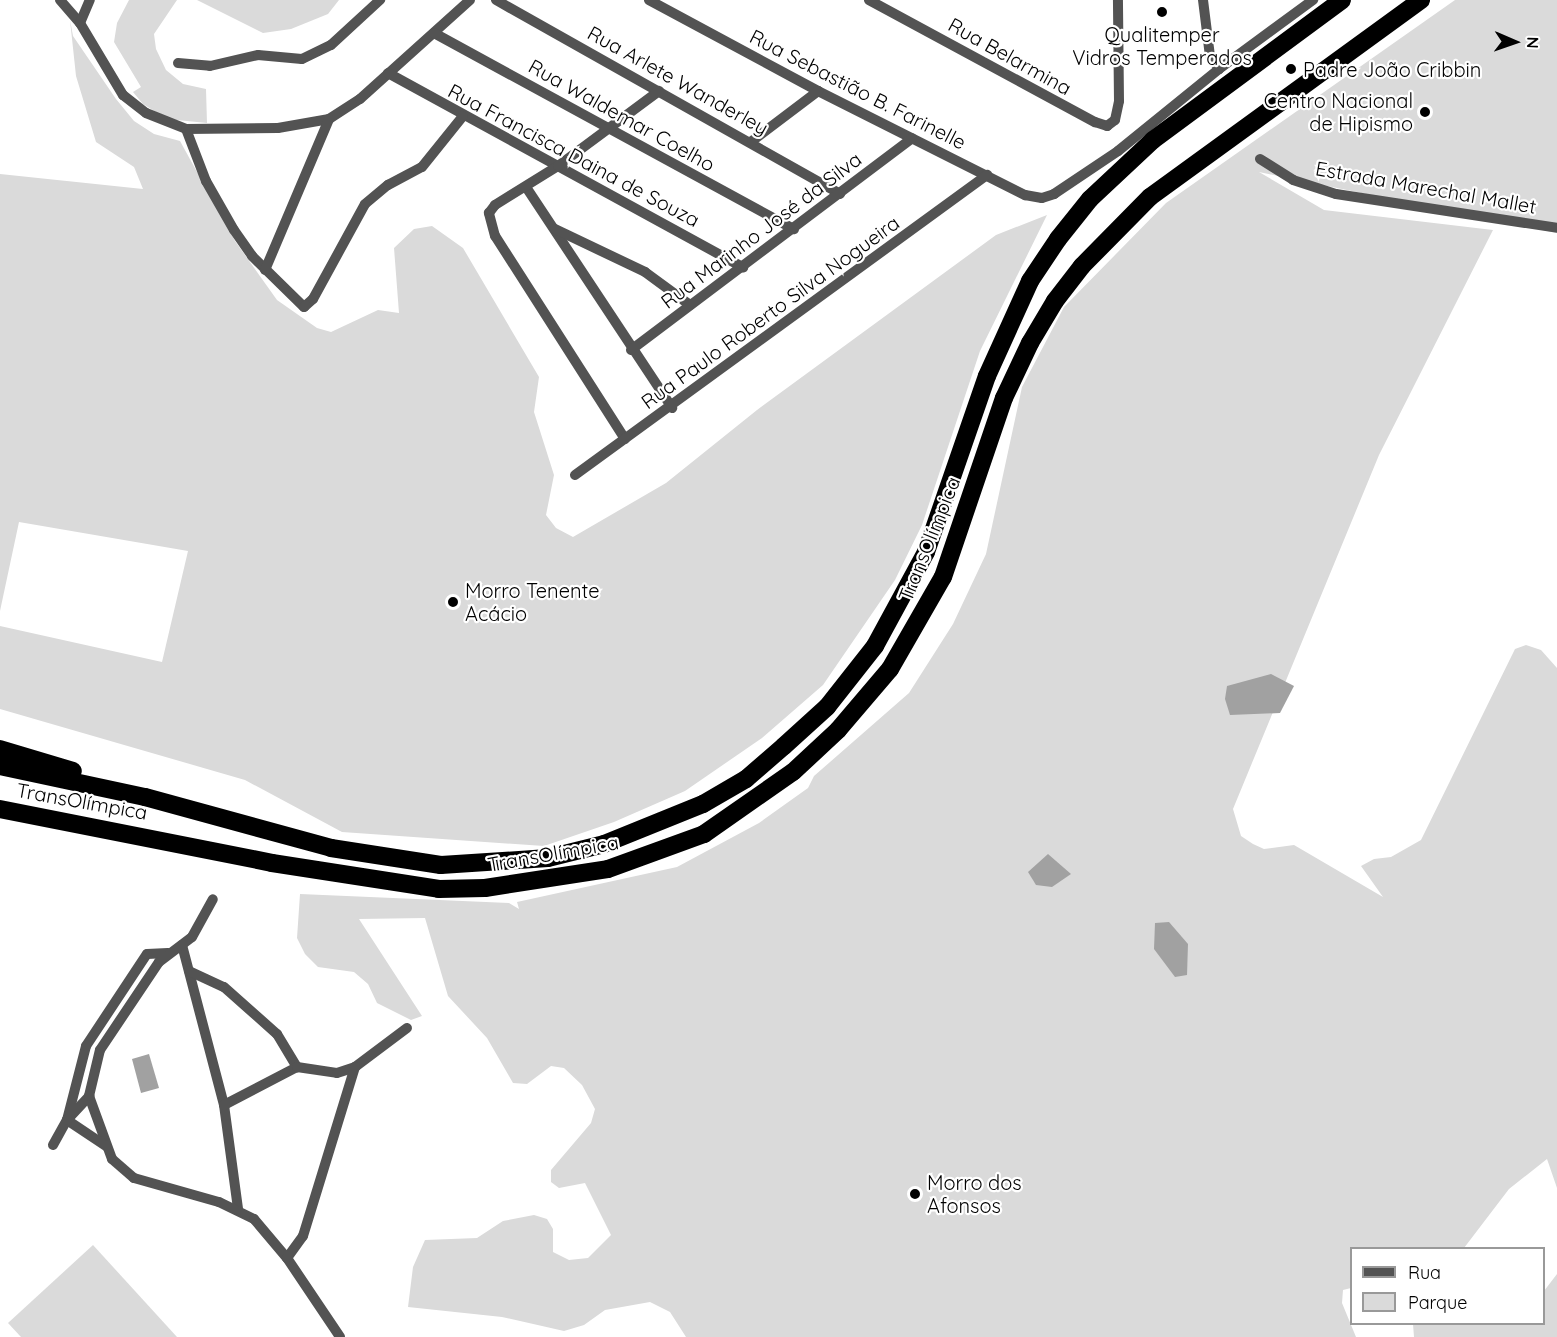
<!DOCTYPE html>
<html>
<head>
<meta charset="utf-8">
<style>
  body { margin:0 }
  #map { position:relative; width:1557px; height:1337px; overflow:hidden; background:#fff; font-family:Quicksand,sans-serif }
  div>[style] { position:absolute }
  .green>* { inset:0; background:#dadada }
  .water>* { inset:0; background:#a1a1a1 }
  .street>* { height:10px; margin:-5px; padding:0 5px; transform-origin:5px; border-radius:5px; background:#535353 }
  .highway>* { height:18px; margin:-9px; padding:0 9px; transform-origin:9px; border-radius:9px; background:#000 }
  .dots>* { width:16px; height:16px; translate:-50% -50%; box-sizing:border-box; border:3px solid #fff; border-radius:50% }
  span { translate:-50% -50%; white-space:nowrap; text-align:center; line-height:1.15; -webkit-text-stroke:4.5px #fff; paint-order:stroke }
  .poi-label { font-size:20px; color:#000 }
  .left { translate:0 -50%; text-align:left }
  .right { translate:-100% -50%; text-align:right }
  .street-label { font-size:20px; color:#000 }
  .legend { position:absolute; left:1350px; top:1247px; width:195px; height:78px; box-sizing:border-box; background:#fff; border:2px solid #999; margin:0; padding:8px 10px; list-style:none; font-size:18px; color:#000 }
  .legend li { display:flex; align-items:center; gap:12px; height:30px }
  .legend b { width:30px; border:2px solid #999 }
  .north { position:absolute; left:1485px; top:12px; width:60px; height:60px; -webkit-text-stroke:4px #fff; paint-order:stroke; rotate:92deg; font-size:16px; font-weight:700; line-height:24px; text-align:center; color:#000 }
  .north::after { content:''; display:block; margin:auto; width:21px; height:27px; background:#000; clip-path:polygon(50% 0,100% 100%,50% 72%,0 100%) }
</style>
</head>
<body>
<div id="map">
  <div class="green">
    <div style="clip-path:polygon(129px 0,177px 0,154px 34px,156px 49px,166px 70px,183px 84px,206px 89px,207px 123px,167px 119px,143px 104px,133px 92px,141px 87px,114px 42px,117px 23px)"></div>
    <div style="clip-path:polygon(197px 0,339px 0,328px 14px,291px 29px,263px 33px)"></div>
    <div style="clip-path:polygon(1455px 0,1557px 0,1557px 233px,1259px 172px,1324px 210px,1493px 230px,1379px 455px,1233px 809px,1241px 836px,1253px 844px,1264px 849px,1294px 845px,1383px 897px,1361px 866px,1374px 859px,1391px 857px,1421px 840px,1515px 649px,1526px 645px,1541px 650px,1557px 668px,1557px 1188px,1547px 1159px,1509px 1189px,1464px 1248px,1352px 1248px,1351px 1288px,1343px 1290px,1342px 1303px,1356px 1337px,686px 1337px,670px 1312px,650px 1302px,605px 1310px,584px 1325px,564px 1331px,502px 1317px,408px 1307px,413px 1267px,425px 1240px,477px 1238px,503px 1221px,534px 1215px,547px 1219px,553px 1229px,553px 1252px,569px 1260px,588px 1258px,611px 1235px,585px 1183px,559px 1188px,551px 1182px,551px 1170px,591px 1123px,595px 1109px,582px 1085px,564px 1068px,551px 1066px,527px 1084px,513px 1083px,487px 1038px,448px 996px,425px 918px,359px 919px,422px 1016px,411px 1020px,377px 1003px,368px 984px,354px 972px,318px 967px,305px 954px,297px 938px,300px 894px,509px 903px,519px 909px,517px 902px,677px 867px,759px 823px,808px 788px,814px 776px,909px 693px,953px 624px,986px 554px,1022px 387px,1064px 307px,1166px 203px)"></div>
    <div style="clip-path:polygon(70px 20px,73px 36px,116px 99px,134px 121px,154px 134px,180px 141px,235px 241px,277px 300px,317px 328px,331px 332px,378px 310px,399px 313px,394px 248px,414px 229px,432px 226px,463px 248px,539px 377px,534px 412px,554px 475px,546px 515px,556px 528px,573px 537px,666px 483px,757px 410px,996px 235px,1047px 215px,980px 351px,922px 525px,895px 580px,823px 685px,762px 738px,685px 791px,614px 822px,544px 846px,342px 832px,245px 780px,0 709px,0 626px,162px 662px,188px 551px,19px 522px,0 611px,0 174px,143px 189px,134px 167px,96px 142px,76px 76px)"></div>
    <div style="clip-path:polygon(93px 1245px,177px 1337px,21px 1337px,8px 1323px)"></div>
    <div style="clip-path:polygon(1557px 1274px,1557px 1337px,1414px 1337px,1413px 1324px,1544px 1324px,1544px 1291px)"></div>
  </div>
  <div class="water">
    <div style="clip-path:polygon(1271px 674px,1294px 686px,1280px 713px,1230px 715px,1225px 699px,1227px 686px)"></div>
    <div style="clip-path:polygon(1048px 854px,1071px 874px,1052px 887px,1036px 885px,1028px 872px)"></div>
    <div style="clip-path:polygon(1169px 922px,1188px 944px,1187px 975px,1175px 977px,1154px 949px,1155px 923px)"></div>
    <div style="clip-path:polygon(149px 1054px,159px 1088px,141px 1093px,132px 1059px)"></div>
  </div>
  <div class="street">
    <div style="left:60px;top:0;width:30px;rotate:49deg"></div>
    <div style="left:80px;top:23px;width:84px;rotate:59.2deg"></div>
    <div style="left:123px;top:95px;width:29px;rotate:38deg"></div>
    <div style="left:146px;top:113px;width:43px;rotate:21.8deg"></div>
    <div style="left:186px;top:129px;width:92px;rotate:-0.6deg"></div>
    <div style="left:278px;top:128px;width:52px;rotate:-10deg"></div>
    <div style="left:329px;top:119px;width:37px;rotate:-33deg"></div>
    <div style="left:360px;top:99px;width:148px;rotate:-42deg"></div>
    <div style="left:496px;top:0;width:395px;rotate:29.4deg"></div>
    <div style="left:649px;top:0;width:192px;rotate:28.3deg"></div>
    <div style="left:818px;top:91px;width:232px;rotate:26.7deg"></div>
    <div style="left:1025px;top:195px;width:17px;rotate:10deg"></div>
    <div style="left:1042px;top:198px;width:13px;rotate:-18deg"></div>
    <div style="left:1054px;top:194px;width:77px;rotate:-33.9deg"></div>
    <div style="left:1118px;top:151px;width:130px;rotate:-39.1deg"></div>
    <div style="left:1219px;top:69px;width:117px;rotate:-36.3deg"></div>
    <div style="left:869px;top:0;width:257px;rotate:28.4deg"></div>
    <div style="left:1095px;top:122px;width:13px;rotate:18deg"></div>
    <div style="left:1107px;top:126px;width:10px;rotate:-37deg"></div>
    <div style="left:1115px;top:120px;width:19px;rotate:-78deg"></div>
    <div style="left:1119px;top:101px;width:101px;rotate:-90.6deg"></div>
    <div style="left:1203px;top:0;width:56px;rotate:82.9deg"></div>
    <div style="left:1210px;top:56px;width:16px;rotate:55deg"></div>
    <div style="left:80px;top:23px;width:25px;rotate:-67deg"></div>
    <div style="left:434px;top:33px;width:410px;rotate:28.6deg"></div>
    <div style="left:178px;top:63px;width:32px;rotate:5deg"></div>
    <div style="left:210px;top:66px;width:49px;rotate:-12.9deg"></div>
    <div style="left:258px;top:55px;width:44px;rotate:5.2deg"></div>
    <div style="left:302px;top:59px;width:32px;rotate:-26deg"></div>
    <div style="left:331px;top:45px;width:67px;rotate:-42.6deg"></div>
    <div style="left:388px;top:73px;width:405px;rotate:28.7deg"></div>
    <div style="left:186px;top:129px;width:56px;rotate:69deg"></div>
    <div style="left:206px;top:181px;width:56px;rotate:60.3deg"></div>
    <div style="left:234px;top:230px;width:32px;rotate:55deg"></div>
    <div style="left:252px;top:256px;width:73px;rotate:44.4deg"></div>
    <div style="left:304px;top:307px;width:12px;rotate:-42deg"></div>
    <div style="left:313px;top:299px;width:108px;rotate:-61.3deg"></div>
    <div style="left:365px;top:204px;width:30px;rotate:-40deg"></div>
    <div style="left:388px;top:185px;width:38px;rotate:-28deg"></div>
    <div style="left:422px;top:167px;width:65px;rotate:-51.2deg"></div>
    <div style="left:752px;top:141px;width:83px;rotate:-37.1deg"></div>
    <div style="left:1260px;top:159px;width:39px;rotate:32deg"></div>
    <div style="left:1293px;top:180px;width:45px;rotate:18deg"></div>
    <div style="left:1336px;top:194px;width:224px;rotate:8.7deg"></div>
    <div style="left:526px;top:187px;width:265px;rotate:56.5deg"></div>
    <div style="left:555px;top:229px;width:100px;rotate:25.5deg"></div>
    <div style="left:645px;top:272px;width:56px;rotate:36.3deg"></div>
    <div style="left:265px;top:270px;width:164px;rotate:-67deg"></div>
    <div style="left:631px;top:350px;width:352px;rotate:-37deg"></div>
    <div style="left:625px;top:439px;width:241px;rotate:-122.6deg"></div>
    <div style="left:495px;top:236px;width:24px;rotate:-105deg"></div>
    <div style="left:489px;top:213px;width:10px;rotate:-53deg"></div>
    <div style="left:495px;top:205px;width:74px;rotate:-31.8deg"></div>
    <div style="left:558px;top:166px;width:126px;rotate:-36.6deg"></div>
    <div style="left:575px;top:475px;width:510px;rotate:-36.06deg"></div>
    <div style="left:182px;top:945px;width:165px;rotate:75.3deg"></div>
    <div style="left:224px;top:1105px;width:105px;rotate:82.3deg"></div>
    <div style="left:189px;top:971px;width:38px;rotate:25deg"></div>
    <div style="left:224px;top:987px;width:71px;rotate:41.6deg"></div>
    <div style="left:277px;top:1034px;width:39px;rotate:59deg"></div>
    <div style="left:89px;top:1096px;width:67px;rotate:69.9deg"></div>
    <div style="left:112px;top:1159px;width:29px;rotate:41deg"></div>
    <div style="left:134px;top:1178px;width:88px;rotate:15.8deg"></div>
    <div style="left:219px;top:1202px;width:39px;rotate:26deg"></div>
    <div style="left:254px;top:1219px;width:51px;rotate:49.8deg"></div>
    <div style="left:287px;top:1258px;width:95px;rotate:56.1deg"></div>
    <div style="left:224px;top:1105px;width:82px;rotate:-27.5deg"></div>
    <div style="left:297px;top:1067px;width:40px;rotate:8.5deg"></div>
    <div style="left:337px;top:1073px;width:19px;rotate:-18deg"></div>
    <div style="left:355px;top:1067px;width:65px;rotate:-36.9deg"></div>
    <div style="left:67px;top:1120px;width:76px;rotate:-75.6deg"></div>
    <div style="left:86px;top:1046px;width:110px;rotate:-56.5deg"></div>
    <div style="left:147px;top:954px;width:21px;rotate:-3deg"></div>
    <div style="left:67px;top:1120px;width:47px;rotate:33.7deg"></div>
    <div style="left:53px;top:1145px;width:29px;rotate:-61deg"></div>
    <div style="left:67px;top:1120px;width:33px;rotate:-47deg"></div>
    <div style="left:89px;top:1096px;width:47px;rotate:-76.6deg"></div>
    <div style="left:100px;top:1050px;width:106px;rotate:-56.2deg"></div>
    <div style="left:159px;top:962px;width:41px;rotate:-37.1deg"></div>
    <div style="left:192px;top:937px;width:43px;rotate:-61.1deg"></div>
    <div style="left:287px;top:1258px;width:27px;rotate:-54deg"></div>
    <div style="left:303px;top:1236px;width:177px;rotate:-72.9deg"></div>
  </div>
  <div class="highway">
    <div style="left:0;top:749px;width:76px;rotate:16.8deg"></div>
    <div style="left:0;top:766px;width:148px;rotate:12.1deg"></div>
    <div style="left:145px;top:797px;width:193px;rotate:15.3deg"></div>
    <div style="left:331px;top:848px;width:111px;rotate:8.8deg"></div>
    <div style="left:441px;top:865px;width:107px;rotate:-3.7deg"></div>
    <div style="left:548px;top:858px;width:58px;rotate:-14deg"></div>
    <div style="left:604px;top:844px;width:107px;rotate:-22deg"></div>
    <div style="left:703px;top:804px;width:50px;rotate:-30.2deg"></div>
    <div style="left:746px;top:779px;width:50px;rotate:-41deg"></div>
    <div style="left:784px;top:746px;width:58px;rotate:-42.2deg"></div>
    <div style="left:827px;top:707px;width:78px;rotate:-51.8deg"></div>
    <div style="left:875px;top:646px;width:107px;rotate:-61.5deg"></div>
    <div style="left:926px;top:552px;width:186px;rotate:-70.9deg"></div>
    <div style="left:987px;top:376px;width:104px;rotate:-65.6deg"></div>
    <div style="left:1030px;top:281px;width:50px;rotate:-56.3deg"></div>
    <div style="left:1058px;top:239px;width:51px;rotate:-51.3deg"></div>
    <div style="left:1090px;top:199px;width:86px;rotate:-43.1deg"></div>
    <div style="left:1153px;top:140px;width:235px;rotate:-36.5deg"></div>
    <div style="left:0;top:809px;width:277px;rotate:11.2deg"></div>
    <div style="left:272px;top:863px;width:169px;rotate:8.8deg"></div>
    <div style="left:439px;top:889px;width:46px;rotate:-1.2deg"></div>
    <div style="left:485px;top:888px;width:124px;rotate:-8.8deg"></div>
    <div style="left:608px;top:869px;width:102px;rotate:-20deg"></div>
    <div style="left:704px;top:834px;width:108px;rotate:-34.9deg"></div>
    <div style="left:793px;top:772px;width:62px;rotate:-43deg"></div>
    <div style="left:838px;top:730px;width:80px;rotate:-49.6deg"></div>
    <div style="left:890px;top:669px;width:106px;rotate:-60.1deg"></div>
    <div style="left:943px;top:577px;width:189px;rotate:-71.2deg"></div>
    <div style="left:1004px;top:398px;width:61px;rotate:-64.7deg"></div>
    <div style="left:1030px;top:343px;width:49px;rotate:-59.2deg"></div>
    <div style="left:1055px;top:301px;width:44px;rotate:-52.4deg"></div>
    <div style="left:1082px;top:266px;width:97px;rotate:-45.4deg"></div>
    <div style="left:1150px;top:197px;width:335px;rotate:-36deg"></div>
  </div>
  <div class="dots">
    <div style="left:1162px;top:12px;background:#000"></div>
    <div style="left:1291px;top:69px;background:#000"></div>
    <div style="left:1425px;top:112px;background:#000"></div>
    <div style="left:453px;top:602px;background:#000"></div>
    <div style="left:915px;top:1194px;background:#000"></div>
  </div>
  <div class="poi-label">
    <span style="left:1162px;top:46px">Qualitemper<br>Vidros Temperados</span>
    <span class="left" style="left:1303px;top:69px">Padre João Cribbin</span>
    <span class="right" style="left:1413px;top:112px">Centro Nacional<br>de Hipismo</span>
    <span class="left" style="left:465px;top:602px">Morro Tenente<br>Acácio</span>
    <span class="left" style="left:927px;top:1194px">Morro dos<br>Afonsos</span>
  </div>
  <div class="street-label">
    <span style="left:1010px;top:56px;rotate:29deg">Rua Belarmina</span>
    <span style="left:678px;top:80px;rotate:29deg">Rua Arlete Wanderley</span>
    <span style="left:858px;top:89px;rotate:27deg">Rua Sebastião B. Farinelle</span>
    <span style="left:622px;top:115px;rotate:29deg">Rua Waldemar Coelho</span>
    <span style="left:574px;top:155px;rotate:28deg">Rua Francisca Daina de Souza</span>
    <span style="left:1426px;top:187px;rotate:10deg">Estrada Marechal Mallet</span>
    <span style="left:761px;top:230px;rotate:-37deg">Rua Marinho José da Silva</span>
    <span style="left:770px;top:312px;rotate:-36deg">Rua Paulo Roberto Silva Nogueira</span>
    <span style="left:929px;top:539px;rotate:-68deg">TransOlímpica</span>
    <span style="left:82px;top:801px;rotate:10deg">TransOlímpica</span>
    <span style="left:553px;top:853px;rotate:-10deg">TransOlímpica</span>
  </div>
  <ul class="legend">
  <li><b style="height:8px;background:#535353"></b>Rua</li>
  <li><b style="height:16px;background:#dadada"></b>Parque</li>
  </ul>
  <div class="north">N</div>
</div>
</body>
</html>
